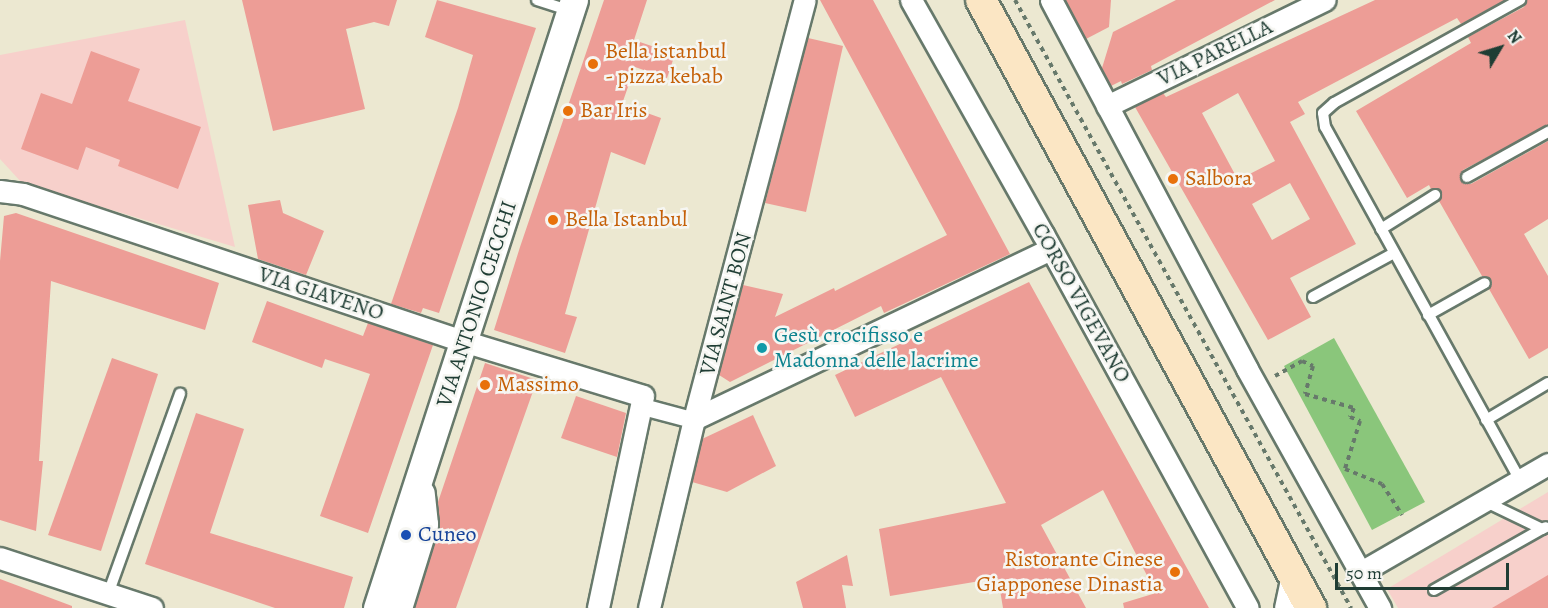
<!DOCTYPE html>
<html>
<head>
<meta charset="utf-8">
<style>
  body { margin:0 }
  #map { position:relative; width:1548px; height:608px; overflow:hidden; background:#ece8d1; font-family:Alegreya,serif }
  div>[style] { position:absolute }
  .built>* { inset:0; background:#f7d0cb }
  .green>* { inset:0; background:#8ac67b }
  .building>* { inset:0; background:#ed9d96 }
  .path>* { height:4px; margin-top:-2px; transform-origin:0; background:repeating-linear-gradient(90deg,#67796b 0 4.5px,transparent 0 9px) }
  .roads { filter:drop-shadow(2px 0 #67796b) drop-shadow(-2px 0 #67796b) drop-shadow(0 2px #67796b) drop-shadow(0 -2px #67796b) }
  .service>* { height:10px; margin:-5px; padding:0 5px; transform-origin:5px; border-radius:5px; background:#fff }
  .pedestrian>* { height:16px; margin:-8px; padding:0 8px; transform-origin:8px; border-radius:8px; background:#fff }
  .minor>* { height:21px; margin:-10.5px; padding:0 10.5px; transform-origin:10.5px; border-radius:10.5px; background:#fff }
  .tertiary>* { height:27px; margin:-13.5px; padding:0 13.5px; transform-origin:13.5px; border-radius:13.5px; background:#fff }
  .secondary>* { height:30px; margin:-15px; padding:0 15px; transform-origin:15px; border-radius:15px; background:#fbe6c4 }
  .dots>* { width:16px; height:16px; translate:-50% -50%; box-sizing:border-box; border:3px solid #f6f6f2; border-radius:50% }
  span { translate:-50% -50%; white-space:nowrap; text-align:center; line-height:1.15; -webkit-text-stroke:5px #f6f6f2; paint-order:stroke }
  .food-label { font-size:22px; color:#c56008 }
  .left { translate:0 -50%; text-align:left }
  .right { translate:-100% -50%; text-align:right }
  .street-label { font-size:22px; color:#1f3d34 }
  .culture-label { font-size:22px; color:#0d838f }
  .transit-label { font-size:22px; color:#164399 }
  .north { position:absolute; left:1470px; top:18px; width:60px; height:60px; -webkit-text-stroke:4px #f6f6f2; paint-order:stroke; rotate:52deg; font-size:16px; font-weight:700; line-height:24px; text-align:center; color:#1f3d34 }
  .north::after { content:''; display:block; margin:auto; width:21px; height:27px; background:#1f3d34; clip-path:polygon(50% 0,100% 100%,50% 72%,0 100%) }
  .scale { position:absolute; left:1335px; top:563px; width:174px; height:27px; box-sizing:border-box; border:3px solid #1f3d34; border-top:0; padding-left:8px; font-size:18px; line-height:21px; white-space:nowrap; color:#1f3d34; -webkit-text-stroke:4px #f6f6f2; paint-order:stroke }
</style>
</head>
<body>
<div id="map">
  <div class="built">
    <div style="clip-path:polygon(185px 20px,235px 247px,22px 183px,0 159px,0 55px)"></div>
    <div style="clip-path:polygon(1548px 492px,1548px 608px,1398px 608px,1387px 589px)"></div>
  </div>
  <div class="green">
    <div style="clip-path:polygon(1334px 338px,1425px 502px,1372px 530px,1284px 366px)"></div>
  </div>
  <div class="building">
    <div style="clip-path:polygon(242px 0,397px 0,389px 26px,374px 22px,346px 29px,365px 109px,273px 131px)"></div>
    <div style="clip-path:polygon(437px 0,536px 28px,439px 313px,423px 308px,421px 313px,391px 304px,458px 108px,473px 55px,425px 37px)"></div>
    <div style="clip-path:polygon(604px 0,647px 0,634px 40px,675px 54px,667px 78px,635px 67px,622px 104px,661px 118px,645px 165px,611px 152px,565px 314px,577px 317px,565px 353px,494px 330px,520px 247px)"></div>
    <div style="clip-path:polygon(820px 0,873px 0,1010px 254px,884px 313px,881px 306px,730px 382px,719px 375px,743px 285px,783px 294px,775px 317px,834px 288px,835px 291px,947px 235px)"></div>
    <div style="clip-path:polygon(1065px 0,1111px 0,1109px 27px,1086px 39px)"></div>
    <div style="clip-path:polygon(1176px 0,1275px 0,1151px 66px,1152px 70px,1122px 84px,1121px 81px,1111px 86px,1102px 68px,1113px 32px)"></div>
    <div style="clip-path:polygon(evenodd,1375px 0,1505px 0,1461px 24px,1457px 18px,1298px 102px,1305px 114px,1290px 122px,1356px 244px,1290px 278px,1311px 317px,1268px 340px,1135px 107px,1163px 93px,1166px 97px,1375px 0,1238px 93px,1275px 161px,1238px 180px,1202px 113px,1238px 93px,1375px 0,1290px 183px,1310px 219px,1272px 240px,1252px 204px,1290px 183px)"></div>
    <div style="clip-path:polygon(1527px 0,1548px 0,1548px 125px,1463px 170px,1460px 177px,1464px 184px,1471px 184px,1548px 141px,1548px 219px,1524px 234px,1548px 276px,1548px 348px,1529px 359px,1489px 289px,1492px 284px,1491px 279px,1482px 276px,1439px 201px,1442px 195px,1441px 191px,1431px 189px,1429px 185px,1407px 198px,1356px 111px,1471px 43px,1468px 37px,1524px 7px)"></div>
    <div style="clip-path:polygon(808px 38px,843px 46px,806px 212px,765px 203px)"></div>
    <div style="clip-path:polygon(91px 51px,140px 69px,128px 101px,201px 127px,178px 189px,118px 166px,120px 160px,86px 147px,78px 170px,21px 149px,41px 93px,72px 104px)"></div>
    <div style="clip-path:polygon(280px 200px,283px 213px,324px 231px,306px 275px,258px 259px,248px 205px)"></div>
    <div style="clip-path:polygon(16px 213px,219px 283px,205px 330px,51px 281px,39px 461px,43px 461px,36px 531px,0 520px,0 261px,4px 216px)"></div>
    <div style="clip-path:polygon(1029px 282px,1209px 608px,1124px 608px,1123px 603px,1156px 593px,1103px 490px,1041px 525px,1086px 608px,1003px 608px,998px 578px,890px 596px,879px 529px,1006px 503px,941px 377px,855px 417px,835px 375px)"></div>
    <div style="clip-path:polygon(267px 301px,363px 336px,368px 323px,433px 345px,368px 533px,320px 516px,370px 374px,325px 359px,322px 368px,252px 342px)"></div>
    <div style="clip-path:polygon(112px 358px,158px 374px,101px 551px,48px 535px)"></div>
    <div style="clip-path:polygon(485px 363px,537px 380px,456px 608px,414px 608px,439px 529px,438px 502px)"></div>
    <div style="clip-path:polygon(576px 396px,626px 413px,617px 457px,561px 438px)"></div>
    <div style="clip-path:polygon(196px 413px,244px 429px,210px 533px,353px 577px,344px 608px,275px 608px,145px 564px)"></div>
    <div style="clip-path:polygon(753px 415px,776px 466px,727px 492px,692px 482px,702px 439px)"></div>
    <div style="clip-path:polygon(847px 555px,853px 586px,842px 585px,846px 608px,803px 608px,796px 582px)"></div>
    <div style="clip-path:polygon(1548px 575px,1548px 608px,1492px 608px)"></div>
    <div style="clip-path:polygon(0 579px,72px 606px,72px 608px,0 608px)"></div>
  </div>
  <div class="path">
    <div style="left:1015px;top:0;width:695px;rotate:61.07deg"></div>
    <div style="left:1275px;top:376px;width:31px;rotate:-29deg"></div>
    <div style="left:1302px;top:361px;width:12px;rotate:24deg"></div>
    <div style="left:1313px;top:366px;width:29px;rotate:106deg"></div>
    <div style="left:1305px;top:394px;width:51px;rotate:15.9deg"></div>
    <div style="left:1354px;top:408px;width:10px;rotate:114deg"></div>
    <div style="left:1350px;top:417px;width:11px;rotate:22deg"></div>
    <div style="left:1360px;top:421px;width:50px;rotate:107.4deg"></div>
    <div style="left:1345px;top:469px;width:40px;rotate:22deg"></div>
    <div style="left:1382px;top:484px;width:37px;rotate:57deg"></div>
  </div>
  <div class="roads">
    <div class="service">
      <div style="left:537px;top:0;width:35px;rotate:18deg"></div>
      <div style="left:1467px;top:177px;width:93px;rotate:-29.1deg"></div>
      <div style="left:1381px;top:229px;width:64px;rotate:-32.2deg"></div>
      <div style="left:1313px;top:297px;width:92px;rotate:-28.5deg"></div>
      <div style="left:1428px;top:315px;width:65px;rotate:-29.3deg"></div>
      <div style="left:1486px;top:420px;width:72px;rotate:-30.8deg"></div>
      <div style="left:1520px;top:480px;width:403px;rotate:-118.9deg"></div>
      <div style="left:1325px;top:127px;width:14px;rotate:-98deg"></div>
      <div style="left:1323px;top:113px;width:15px;rotate:-42deg"></div>
      <div style="left:1334px;top:103px;width:213px;rotate:-29deg"></div>
      <div style="left:1484px;top:501px;width:64px;rotate:25.8deg"></div>
      <div style="left:1542px;top:529px;width:4px;rotate:-27deg"></div>
      <div style="left:1434px;top:590px;width:124px;rotate:-29.5deg"></div>
      <div style="left:108px;top:594px;width:213px;rotate:-70.2deg"></div>
    </div>
    <div class="pedestrian">
      <div style="left:651px;top:409px;width:34px;rotate:15deg"></div>
    </div>
    <div class="minor">
      <div style="left:911px;top:0;width:269px;rotate:60.6deg"></div>
      <div style="left:1043px;top:234px;width:426px;rotate:61.3deg"></div>
      <div style="left:1051px;top:0;width:418px;rotate:62deg"></div>
      <div style="left:1247px;top:369px;width:274px;rotate:60.9deg"></div>
      <div style="left:1107px;top:106px;width:242px;rotate:-26deg"></div>
      <div style="left:0;top:191px;width:23px;rotate:7deg"></div>
      <div style="left:23px;top:194px;width:461px;rotate:18.5deg"></div>
      <div style="left:460px;top:340px;width:191px;rotate:17deg"></div>
      <div style="left:643px;top:396px;width:217px;rotate:102deg"></div>
      <div style="left:694px;top:419px;width:395px;rotate:-25.5deg"></div>
      <div style="left:0;top:558px;width:160px;rotate:18.2deg"></div>
      <div style="left:1361px;top:572px;width:216px;rotate:-30deg"></div>
      <div style="left:649px;top:608px;width:194px;rotate:-76.6deg"></div>
      <div style="left:694px;top:419px;width:433px;rotate:-75.2deg"></div>
      <div style="left:1285px;top:608px;width:35px;rotate:-78deg"></div>
    </div>
    <div class="tertiary">
      <div style="left:377px;top:608px;width:639px;rotate:-72.05deg"></div>
      <div style="left:398px;top:608px;width:88px;rotate:-72.8deg"></div>
      <div style="left:424px;top:524px;width:31px;rotate:-96deg"></div>
    </div>
    <div class="secondary">
      <div style="left:981px;top:0;width:692px;rotate:61.51deg"></div>
    </div>
  </div>
  <div class="dots">
    <div style="left:593px;top:64px;background:#e8710a"></div>
    <div style="left:568px;top:111px;background:#e8710a"></div>
    <div style="left:1173px;top:179px;background:#e8710a"></div>
    <div style="left:553px;top:220px;background:#e8710a"></div>
    <div style="left:762px;top:348px;background:#0f9aa8"></div>
    <div style="left:485px;top:385px;background:#e8710a"></div>
    <div style="left:406px;top:535px;background:#1a4fb4"></div>
    <div style="left:1175px;top:572px;background:#e8710a"></div>
  </div>
  <div class="food-label">
    <span class="left" style="left:605px;top:64px">Bella istanbul<br>- pizza kebab</span>
    <span class="left" style="left:580px;top:111px">Bar Iris</span>
    <span class="left" style="left:1185px;top:179px">Salbora</span>
    <span class="left" style="left:565px;top:220px">Bella Istanbul</span>
    <span class="left" style="left:497px;top:385px">Massimo</span>
    <span class="right" style="left:1163px;top:572px">Ristorante Cinese<br>Giapponese Dinastia</span>
  </div>
  <div class="street-label">
    <span style="left:1215px;top:53px;rotate:-26deg">VIA PARELLA</span>
    <span style="left:321px;top:294px;rotate:18deg">VIA GIAVENO</span>
    <span style="left:1081px;top:303px;rotate:61deg">CORSO VIGEVANO</span>
    <span style="left:477px;top:304px;rotate:-72deg">VIA ANTONIO CECCHI</span>
    <span style="left:726px;top:304px;rotate:-75deg">VIA SAINT BON</span>
  </div>
  <div class="culture-label">
    <span class="left" style="left:774px;top:348px">Gesù crocifisso e<br>Madonna delle lacrime</span>
  </div>
  <div class="transit-label">
    <span class="left" style="left:418px;top:535px">Cuneo</span>
  </div>
  <div class="north">N</div>
  <div class="scale">50 m</div>
</div>
</body>
</html>
